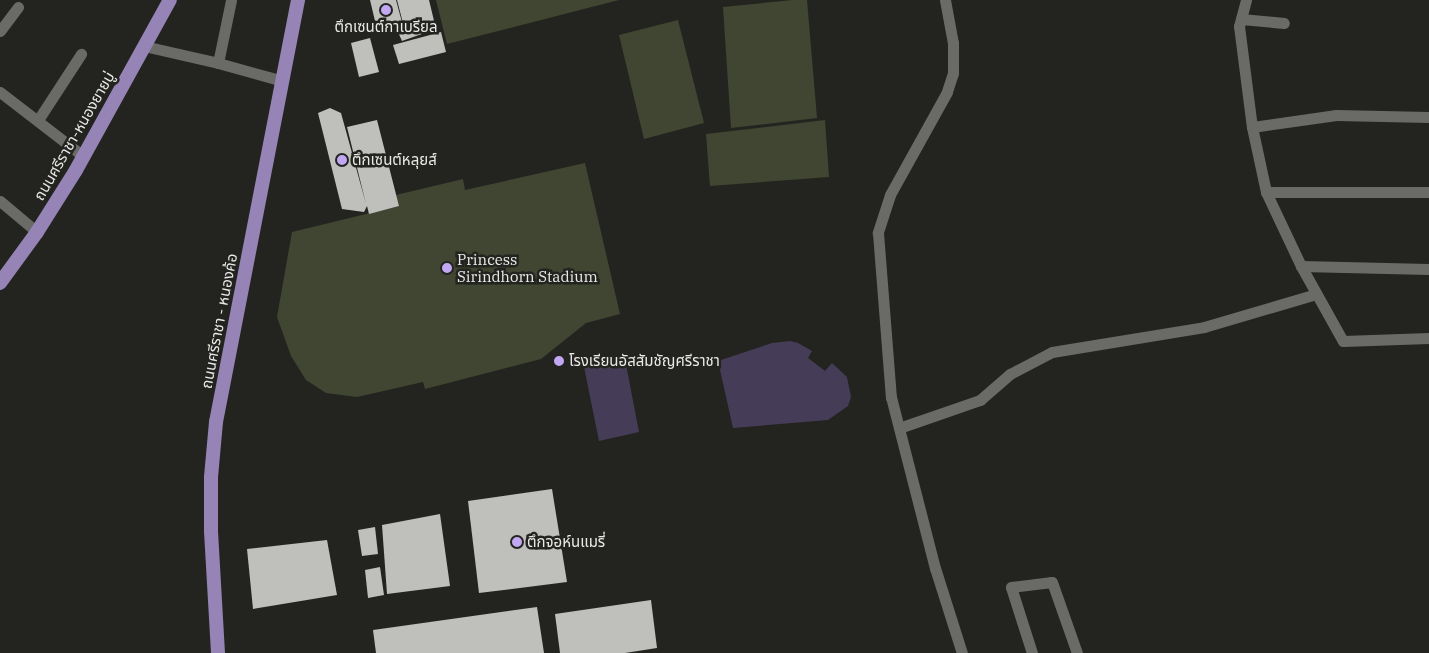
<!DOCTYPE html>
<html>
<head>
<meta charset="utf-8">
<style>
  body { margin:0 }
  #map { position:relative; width:1429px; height:653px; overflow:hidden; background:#232420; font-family:"IBM Plex Serif","Noto Sans Thai",serif }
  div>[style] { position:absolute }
  .green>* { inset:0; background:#404631 }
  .water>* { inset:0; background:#453c57 }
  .building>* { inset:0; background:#bfc0bb }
  .minor>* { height:11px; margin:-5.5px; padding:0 5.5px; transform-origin:5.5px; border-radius:5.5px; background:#6a6b67 }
  .major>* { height:14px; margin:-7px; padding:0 7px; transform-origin:7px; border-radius:7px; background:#9684b7 }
  .dots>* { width:14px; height:14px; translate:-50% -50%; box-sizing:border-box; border:2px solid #232420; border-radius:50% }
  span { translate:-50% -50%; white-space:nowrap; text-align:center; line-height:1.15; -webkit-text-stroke:5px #232420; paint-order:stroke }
  .poi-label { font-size:15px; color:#e9eae8 }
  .left { translate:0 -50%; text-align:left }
  .street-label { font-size:15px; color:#e9eae8 }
</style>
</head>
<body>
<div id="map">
  <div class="green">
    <div style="clip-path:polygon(436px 0,619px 0,447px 44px)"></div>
    <div style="clip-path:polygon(793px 0,807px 0,817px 118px,731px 128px,723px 7px)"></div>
    <div style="clip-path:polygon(678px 20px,704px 123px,644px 139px,619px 35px)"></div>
    <div style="clip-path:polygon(825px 120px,829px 177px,710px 186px,706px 134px)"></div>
    <div style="clip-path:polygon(585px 163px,620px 314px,586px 323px,541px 359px,425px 389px,423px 382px,357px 397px,326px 393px,306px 380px,291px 356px,277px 317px,292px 232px,399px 206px,396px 195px,463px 179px,465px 190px)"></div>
  </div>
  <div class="water">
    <div style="clip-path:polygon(790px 341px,798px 343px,812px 351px,808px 358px,825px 371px,832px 363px,847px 377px,851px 397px,848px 406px,828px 420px,733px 428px,718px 361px,772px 343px)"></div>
    <div style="clip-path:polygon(624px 354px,639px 432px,599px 441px,583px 362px)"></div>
  </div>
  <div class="building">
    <div style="clip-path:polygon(370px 0,396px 0,403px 26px,393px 28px,375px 21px)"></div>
    <div style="clip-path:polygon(397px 0,429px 0,436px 29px,402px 41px,397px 30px,404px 27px)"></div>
    <div style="clip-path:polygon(441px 32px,446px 52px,399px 64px,393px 45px)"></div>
    <div style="clip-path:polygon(370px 38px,379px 72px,359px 77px,351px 43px)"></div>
    <div style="clip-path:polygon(330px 108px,341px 113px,366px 204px,347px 127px,377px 120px,399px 206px,369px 214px,367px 206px,364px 212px,342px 209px,318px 113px)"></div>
    <div style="clip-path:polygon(552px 489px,567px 582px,479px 593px,468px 501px)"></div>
    <div style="clip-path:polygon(440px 514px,450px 586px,387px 594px,382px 525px)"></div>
    <div style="clip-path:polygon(375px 527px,378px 554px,362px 556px,358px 530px)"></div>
    <div style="clip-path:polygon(327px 540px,337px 595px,253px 609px,247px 549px)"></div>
    <div style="clip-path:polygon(380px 567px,384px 595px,368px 598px,365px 570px)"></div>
    <div style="clip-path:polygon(651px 600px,657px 648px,625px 653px,560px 653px,555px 614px)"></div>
    <div style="clip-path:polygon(537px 607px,544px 653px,376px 653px,373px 630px)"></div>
  </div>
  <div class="minor">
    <div style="left:945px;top:0;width:44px;rotate:79.5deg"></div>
    <div style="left:953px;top:43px;width:30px;rotate:90deg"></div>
    <div style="left:953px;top:73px;width:20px;rotate:108deg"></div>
    <div style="left:947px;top:92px;width:118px;rotate:119deg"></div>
    <div style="left:890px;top:195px;width:40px;rotate:108deg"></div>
    <div style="left:878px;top:233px;width:165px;rotate:85.5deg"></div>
    <div style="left:891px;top:397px;width:177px;rotate:75.6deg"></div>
    <div style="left:935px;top:568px;width:89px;rotate:72.4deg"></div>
    <div style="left:1246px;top:0;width:27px;rotate:105deg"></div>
    <div style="left:1239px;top:26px;width:102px;rotate:82.7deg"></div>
    <div style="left:1252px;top:127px;width:66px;rotate:77.8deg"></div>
    <div style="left:1266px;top:192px;width:82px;rotate:64.7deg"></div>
    <div style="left:1301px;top:266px;width:86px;rotate:60.8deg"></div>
    <div style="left:1343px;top:341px;width:86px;rotate:-2deg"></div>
    <div style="left:1241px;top:19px;width:43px;rotate:5.3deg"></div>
    <div style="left:0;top:31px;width:30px;rotate:-53deg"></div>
    <div style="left:144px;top:46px;width:76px;rotate:12.9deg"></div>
    <div style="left:218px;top:63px;width:67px;rotate:15.5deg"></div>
    <div style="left:218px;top:63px;width:64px;rotate:-78.3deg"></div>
    <div style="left:0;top:92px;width:105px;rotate:37.6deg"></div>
    <div style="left:38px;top:120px;width:79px;rotate:-56.9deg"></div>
    <div style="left:1252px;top:127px;width:85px;rotate:-8.1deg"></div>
    <div style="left:1336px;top:115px;width:93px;rotate:1.2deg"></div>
    <div style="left:1266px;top:192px;width:163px"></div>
    <div style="left:0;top:201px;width:48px;rotate:40deg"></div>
    <div style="left:1301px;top:266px;width:128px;rotate:1.3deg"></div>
    <div style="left:899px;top:428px;width:86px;rotate:-19.1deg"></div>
    <div style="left:980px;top:400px;width:40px;rotate:-41deg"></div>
    <div style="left:1010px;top:374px;width:47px;rotate:-27.6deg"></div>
    <div style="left:1052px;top:352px;width:154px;rotate:-9.3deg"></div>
    <div style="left:1204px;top:327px;width:117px;rotate:-16.4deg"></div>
    <div style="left:1032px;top:653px;width:69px;rotate:-107.7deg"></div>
    <div style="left:1011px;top:587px;width:41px;rotate:-7deg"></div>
    <div style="left:1052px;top:582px;width:75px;rotate:70.6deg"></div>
  </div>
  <div class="major">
    <div style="left:0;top:283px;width:63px;rotate:-54deg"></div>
    <div style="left:37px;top:232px;width:73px;rotate:-57.8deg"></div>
    <div style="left:76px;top:170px;width:194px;rotate:-61.1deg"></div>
    <div style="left:218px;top:653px;width:122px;rotate:-93.3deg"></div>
    <div style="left:211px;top:531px;width:54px;rotate:-90deg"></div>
    <div style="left:211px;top:477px;width:55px;rotate:-84.8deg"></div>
    <div style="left:216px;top:422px;width:430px;rotate:-79deg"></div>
  </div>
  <div class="dots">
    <div style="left:386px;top:10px;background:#c2a8f3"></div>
    <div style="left:342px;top:160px;background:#c2a8f3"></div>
    <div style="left:447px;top:268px;background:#c2a8f3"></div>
    <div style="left:559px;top:361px;background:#c2a8f3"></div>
    <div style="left:517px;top:542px;background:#c2a8f3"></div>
  </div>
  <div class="poi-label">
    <span style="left:386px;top:27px">ตึกเซนต์กาเบรียล</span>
    <span class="left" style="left:352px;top:160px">ตึกเซนต์หลุยส์</span>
    <span class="left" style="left:457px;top:268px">Princess<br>Sirindhorn Stadium</span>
    <span class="left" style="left:569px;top:361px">โรงเรียนอัสสัมชัญศรีราชา</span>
    <span class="left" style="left:527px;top:542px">ตึกจอห์นแมรี่</span>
  </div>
  <div class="street-label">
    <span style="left:74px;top:136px;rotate:-60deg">ถนนศรีราชา-หนองยายบู่</span>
    <span style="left:219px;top:321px;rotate:-79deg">ถนนศรีราชา - หนองค้อ</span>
  </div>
</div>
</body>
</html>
